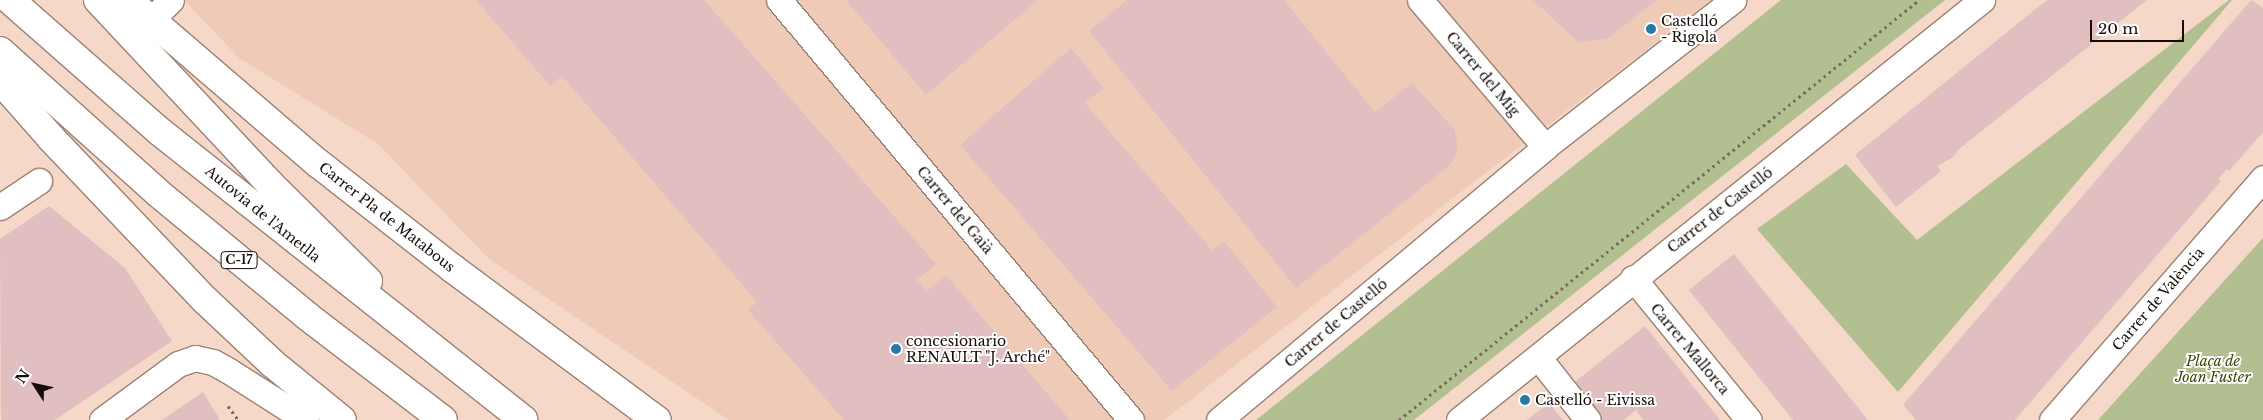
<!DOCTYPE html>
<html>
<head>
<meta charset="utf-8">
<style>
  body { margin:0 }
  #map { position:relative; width:2263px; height:420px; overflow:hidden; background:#f5d8c8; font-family:"Libre Baskerville",serif }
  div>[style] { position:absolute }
  .built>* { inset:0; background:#efcbb7 }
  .green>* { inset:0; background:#b2bf91 }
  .building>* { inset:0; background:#e1bfc0 }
  .path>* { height:3px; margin-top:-1.5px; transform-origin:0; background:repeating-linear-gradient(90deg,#7c6a60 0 2.5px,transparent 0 6.5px) }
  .roads { filter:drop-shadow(1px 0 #9c8273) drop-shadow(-1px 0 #9c8273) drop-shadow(0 1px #9c8273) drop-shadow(0 -1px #9c8273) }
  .street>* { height:25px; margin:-12.5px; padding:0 12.5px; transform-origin:12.5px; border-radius:12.5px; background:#fff }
  .secondary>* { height:28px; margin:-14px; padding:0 14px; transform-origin:14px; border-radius:14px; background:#fff }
  .highway>* { height:28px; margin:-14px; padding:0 14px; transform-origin:14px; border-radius:14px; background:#fff }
  .dots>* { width:14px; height:14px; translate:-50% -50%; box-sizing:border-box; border:2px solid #fff; border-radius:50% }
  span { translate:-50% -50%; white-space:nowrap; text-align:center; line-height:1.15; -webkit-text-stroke:4px #fff; paint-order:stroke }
  .shield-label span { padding:1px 4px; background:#fff; border:1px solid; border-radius:4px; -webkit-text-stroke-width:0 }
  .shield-label { font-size:12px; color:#160d08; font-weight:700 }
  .poi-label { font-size:14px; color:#160d08 }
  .left { translate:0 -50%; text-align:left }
  .street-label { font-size:14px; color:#160d08 }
  .park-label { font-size:14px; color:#3c4706; font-style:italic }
  .north { position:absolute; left:10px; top:360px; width:50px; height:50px; -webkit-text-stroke:4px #fff; paint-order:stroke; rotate:305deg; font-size:14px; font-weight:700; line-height:20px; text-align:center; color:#160d08 }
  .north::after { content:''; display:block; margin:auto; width:18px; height:22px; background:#160d08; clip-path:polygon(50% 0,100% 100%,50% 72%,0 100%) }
  .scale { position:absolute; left:2090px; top:20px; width:94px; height:22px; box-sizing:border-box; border:2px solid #160d08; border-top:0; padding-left:6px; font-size:15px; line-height:18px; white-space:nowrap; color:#160d08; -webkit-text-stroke:4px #fff; paint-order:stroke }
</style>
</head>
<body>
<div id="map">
  <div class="built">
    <div style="clip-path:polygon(184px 0,1711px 0,1164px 420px,729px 420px,489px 259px,378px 144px,239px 58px)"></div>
  </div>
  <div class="green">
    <div style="clip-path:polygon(1781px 0,1945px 0,1414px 420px,1256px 420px)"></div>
    <div style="clip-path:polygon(2229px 0,2232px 0,1898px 392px,1757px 229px,1846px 164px,1917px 240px)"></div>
    <div style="clip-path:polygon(2263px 238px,2263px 420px,2098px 420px)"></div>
  </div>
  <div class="building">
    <div style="clip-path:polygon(476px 0,704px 0,936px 264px,917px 280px,927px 291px,946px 275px,1070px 420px,844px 420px,748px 310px,757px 302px,562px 76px,550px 86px)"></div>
    <div style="clip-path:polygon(846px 0,1038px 0,926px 95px)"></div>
    <div style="clip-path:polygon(1127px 0,1284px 0,1375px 112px,1412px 83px,1454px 129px,1458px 146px,1455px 158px,1449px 166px,1296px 288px,1089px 31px)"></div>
    <div style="clip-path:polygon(1533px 0,1657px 0,1608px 38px,1579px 43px)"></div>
    <div style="clip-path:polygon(2047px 0,2147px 0,1959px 149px,1952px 158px,1937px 166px,1941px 171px,1896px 207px,1855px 155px)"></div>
    <div style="clip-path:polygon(2251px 0,2263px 8px,2263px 132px,2229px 171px,2227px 169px,2218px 179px,2221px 181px,2015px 420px,1916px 420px,1903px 405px)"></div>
    <div style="clip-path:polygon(1071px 48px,1104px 88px,1085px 103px,1212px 250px,1224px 241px,1277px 307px,1172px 391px,960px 145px)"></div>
    <div style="clip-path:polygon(49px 206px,125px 268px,172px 341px,55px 420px,1px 420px,0 239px)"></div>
    <div style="clip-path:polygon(1734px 254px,1868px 420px,1793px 420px,1689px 290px)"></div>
    <div style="clip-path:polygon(1645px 326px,1720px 420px,1643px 420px,1636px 410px,1624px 420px,1599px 420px,1571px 385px)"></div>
    <div style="clip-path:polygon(203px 392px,220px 420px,162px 420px)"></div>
    <div style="clip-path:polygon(1549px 403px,1563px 420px,1527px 420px)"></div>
  </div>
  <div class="path">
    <div style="left:228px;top:406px;width:17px;rotate:54deg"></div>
    <div style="left:1399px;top:420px;width:668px;rotate:-38.93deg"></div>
  </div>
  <div class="roads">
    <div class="street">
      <div style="left:779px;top:0;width:548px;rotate:50.03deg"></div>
      <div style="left:1420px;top:0;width:193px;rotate:49.6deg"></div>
      <div style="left:151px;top:20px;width:28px;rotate:-45deg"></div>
      <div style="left:0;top:207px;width:47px;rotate:-33.7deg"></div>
      <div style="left:1633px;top:278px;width:183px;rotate:50.8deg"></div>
      <div style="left:1538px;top:357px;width:80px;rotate:51.6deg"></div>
      <div style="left:102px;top:420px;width:94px;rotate:-36.4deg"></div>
      <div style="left:178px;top:364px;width:18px;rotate:-19deg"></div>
      <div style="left:195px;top:358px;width:18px;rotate:13deg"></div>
      <div style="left:213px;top:362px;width:18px;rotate:29deg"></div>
      <div style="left:229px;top:371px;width:91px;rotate:32.5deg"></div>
      <div style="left:1219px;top:420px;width:425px;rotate:-39.9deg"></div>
      <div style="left:1545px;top:147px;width:239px;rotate:-38deg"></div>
      <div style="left:1459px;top:420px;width:671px;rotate:-38.77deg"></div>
      <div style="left:2052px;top:420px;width:321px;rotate:-48.9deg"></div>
    </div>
    <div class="secondary">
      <div style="left:128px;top:0;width:252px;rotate:40.7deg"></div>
      <div style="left:319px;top:164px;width:169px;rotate:38deg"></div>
      <div style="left:452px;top:268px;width:255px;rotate:36.6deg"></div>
    </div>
    <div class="highway">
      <div style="left:10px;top:0;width:198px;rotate:41.3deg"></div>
      <div style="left:159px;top:131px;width:465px;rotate:38.4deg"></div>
      <div style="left:98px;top:0;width:252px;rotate:46.9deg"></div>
      <div style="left:270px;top:184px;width:138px;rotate:44.7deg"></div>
      <div style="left:0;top:51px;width:212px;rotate:41.9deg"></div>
      <div style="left:158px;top:193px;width:193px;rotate:39.5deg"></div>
      <div style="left:307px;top:316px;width:171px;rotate:37.4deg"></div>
      <div style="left:0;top:80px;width:77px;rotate:48.7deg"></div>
      <div style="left:51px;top:138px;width:224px;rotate:46.5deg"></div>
      <div style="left:205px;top:300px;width:92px;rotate:43.2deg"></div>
      <div style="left:272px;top:363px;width:90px;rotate:39.2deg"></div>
    </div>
  </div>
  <div class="dots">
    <div style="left:1651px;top:29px;background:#257aaa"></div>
    <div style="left:896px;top:349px;background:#257aaa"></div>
    <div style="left:1525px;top:400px;background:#257aaa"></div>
  </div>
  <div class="shield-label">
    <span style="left:239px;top:260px">C-17</span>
  </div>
  <div class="poi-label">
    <span class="left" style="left:1661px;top:29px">Castelló<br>- Rigola</span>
    <span class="left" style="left:906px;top:349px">concesionario<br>RENAULT "J. Arché"</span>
    <span class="left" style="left:1535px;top:400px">Castelló - Eivissa</span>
  </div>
  <div class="street-label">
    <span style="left:1483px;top:74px;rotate:50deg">Carrer del Mig</span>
    <span style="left:955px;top:210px;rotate:50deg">Carrer del Gaià</span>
    <span style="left:1720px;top:210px;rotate:-38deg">Carrer de Castelló</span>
    <span style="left:263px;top:214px;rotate:39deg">Autovia de l'Ametlla</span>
    <span style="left:387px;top:217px;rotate:38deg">Carrer Pla de Matabous</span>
    <span style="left:2158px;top:299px;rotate:-49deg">Carrer de València</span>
    <span style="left:1336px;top:323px;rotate:-40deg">Carrer de Castelló</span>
    <span style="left:1690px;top:349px;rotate:50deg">Carrer Mallorca</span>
  </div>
  <div class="park-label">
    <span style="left:2213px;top:369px">Plaça de<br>Joan Fuster</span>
  </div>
  <div class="north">N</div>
  <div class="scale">20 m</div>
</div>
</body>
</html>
